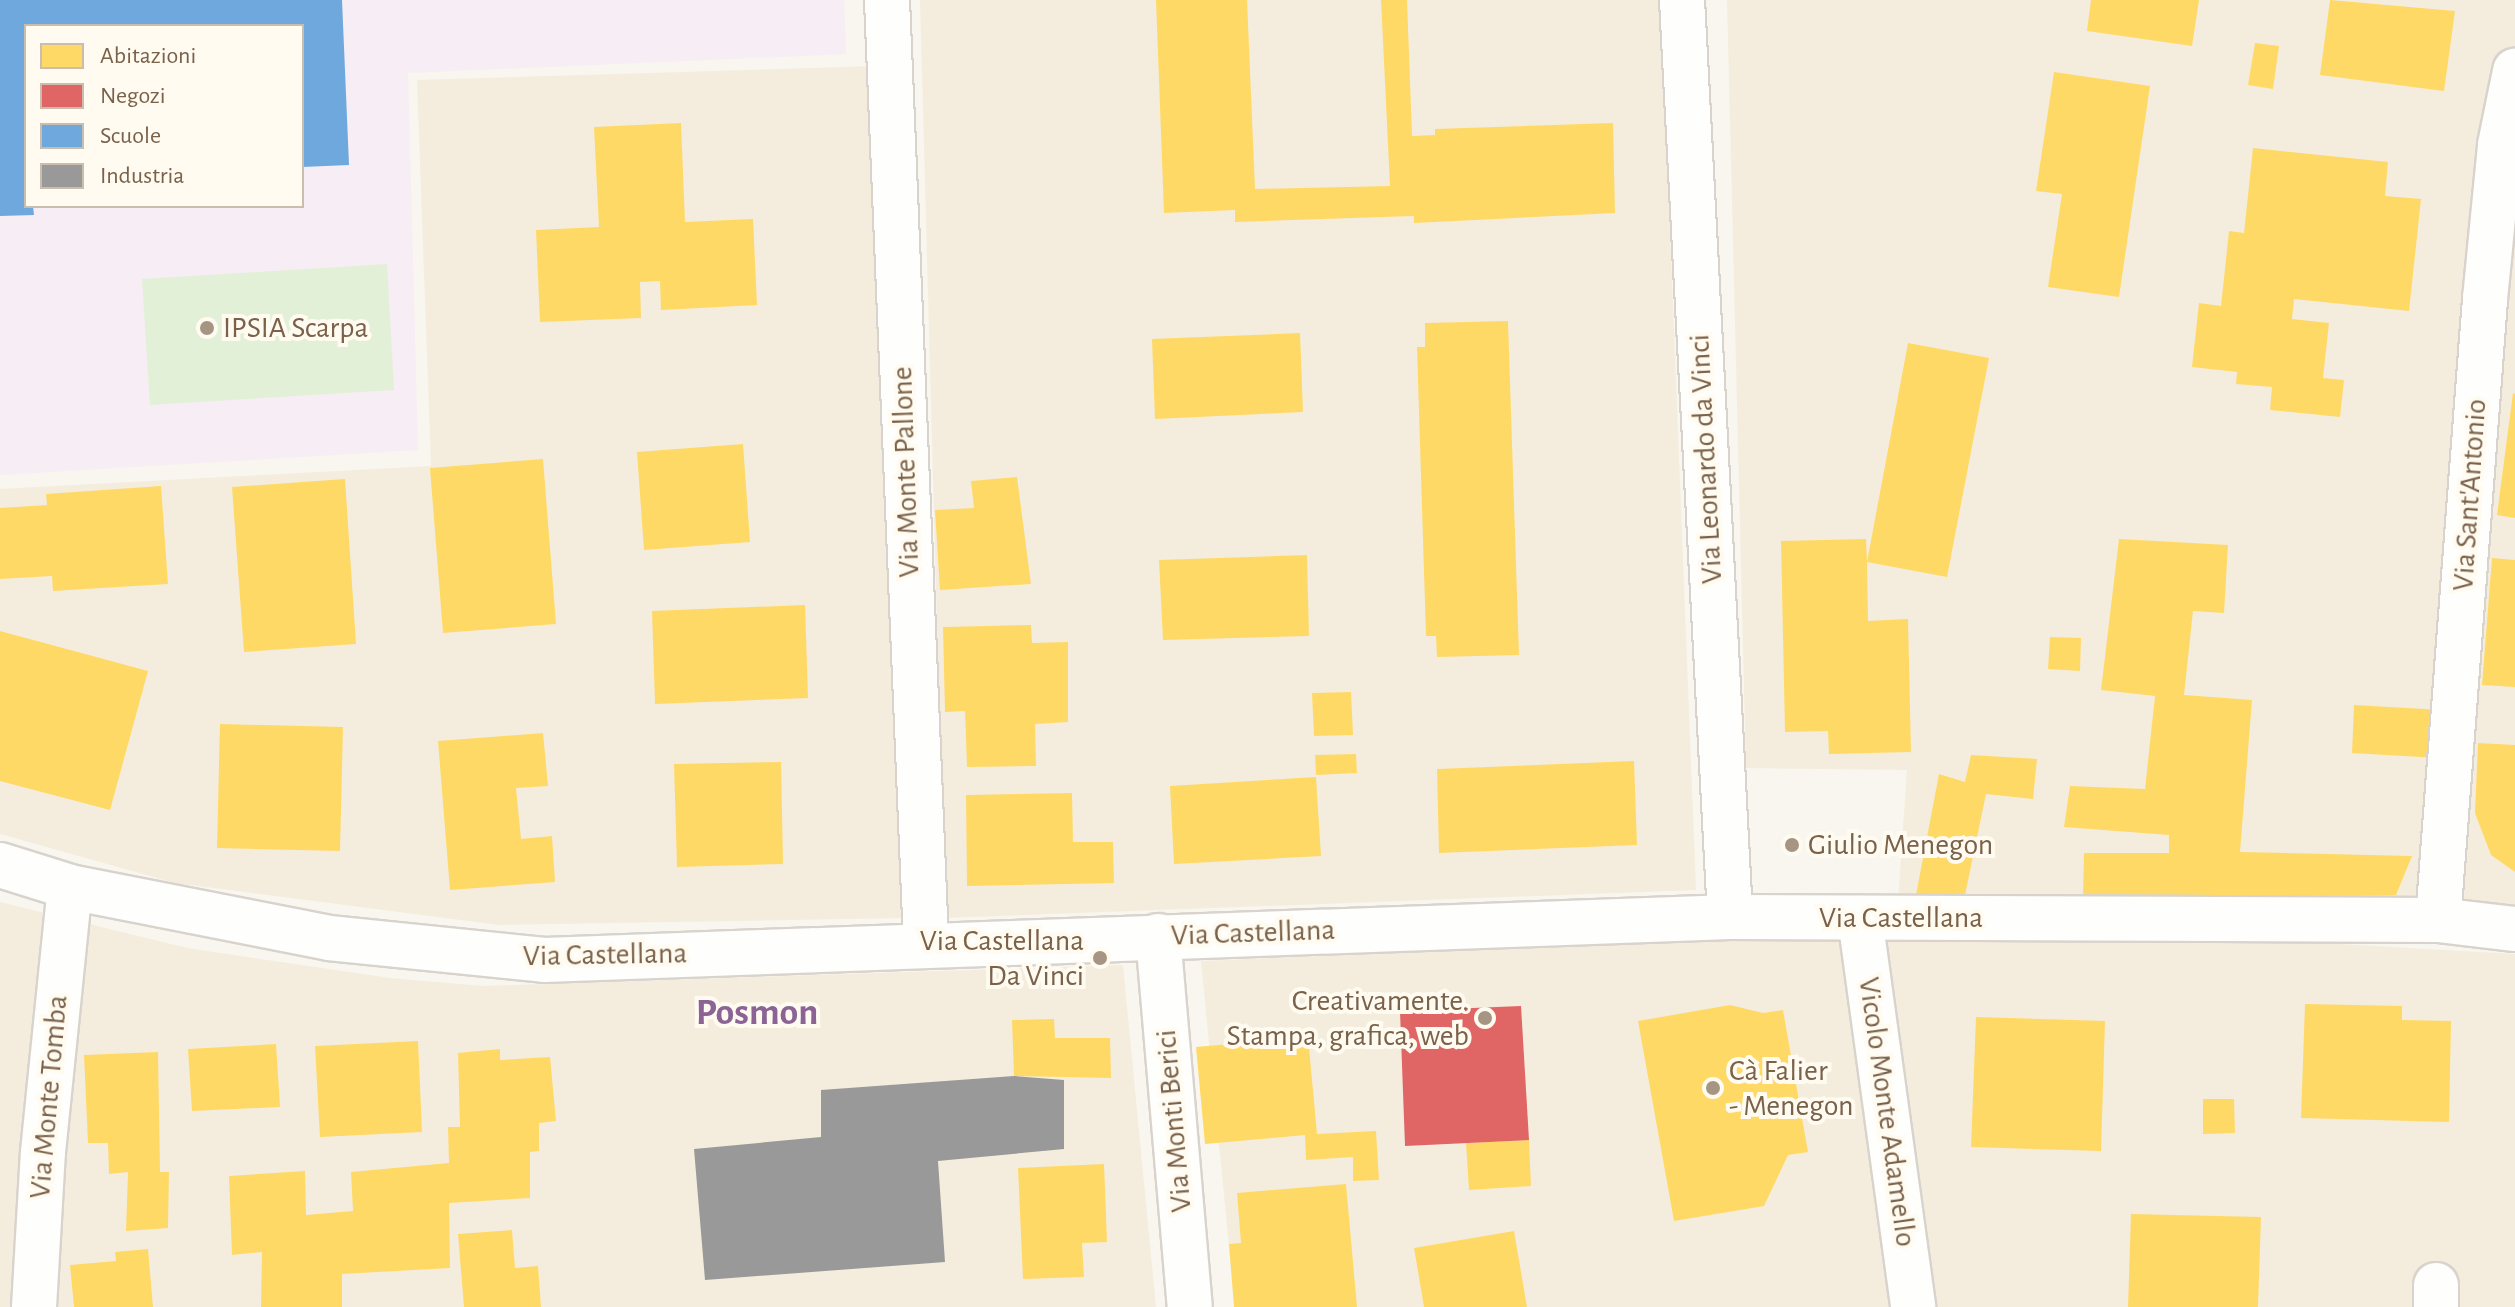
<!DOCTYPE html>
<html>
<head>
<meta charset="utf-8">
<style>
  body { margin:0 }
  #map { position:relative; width:2515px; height:1307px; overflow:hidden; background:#f8f6ee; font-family:"Alegreya Sans",sans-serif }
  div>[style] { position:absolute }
  .residential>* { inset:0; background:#f4edde }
  .education>* { inset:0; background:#f6edf5 }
  .green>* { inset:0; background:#e3f0d8 }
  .homes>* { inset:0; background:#ffd966 }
  .shops>* { inset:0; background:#e06666 }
  .schools>* { inset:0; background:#6fa8dc }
  .industry>* { inset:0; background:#999 }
  .roads { filter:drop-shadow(2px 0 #d8d3cc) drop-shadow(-2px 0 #d8d3cc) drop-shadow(0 2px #d8d3cc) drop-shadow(0 -2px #d8d3cc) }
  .minor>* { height:44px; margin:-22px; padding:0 22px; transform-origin:22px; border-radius:22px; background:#fefefc }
  .tertiary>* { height:44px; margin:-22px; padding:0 22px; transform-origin:22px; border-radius:22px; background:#fefefc }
  .secondary>* { height:44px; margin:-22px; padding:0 22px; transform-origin:22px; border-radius:22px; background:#fefefc }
  .dots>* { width:22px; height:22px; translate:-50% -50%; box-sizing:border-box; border:4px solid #fffbf0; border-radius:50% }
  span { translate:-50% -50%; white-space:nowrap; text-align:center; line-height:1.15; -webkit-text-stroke:8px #fffbf0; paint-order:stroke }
  .poi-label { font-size:30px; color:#7a614a }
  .left { translate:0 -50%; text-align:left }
  .right { translate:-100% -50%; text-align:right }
  .street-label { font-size:30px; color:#7a614a }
  .district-label { font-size:38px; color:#8b6395; font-weight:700 }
  .legend { position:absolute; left:24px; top:24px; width:280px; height:184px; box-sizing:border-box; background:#fffbf0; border:2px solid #cabdae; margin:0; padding:10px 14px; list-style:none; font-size:24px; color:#7a614a }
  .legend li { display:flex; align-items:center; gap:16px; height:40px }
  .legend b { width:40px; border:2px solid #cabdae }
</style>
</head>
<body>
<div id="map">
  <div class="residential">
    <div style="clip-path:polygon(920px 0,1661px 0,1696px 890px,945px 918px)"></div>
    <div style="clip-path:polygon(1727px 0,2515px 0,2515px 909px,1898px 900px,1907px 770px,1746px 768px)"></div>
    <div style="clip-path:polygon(876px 66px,902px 918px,499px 925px,175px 883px,0 834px,0 489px,431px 466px,417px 80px)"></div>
    <div style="clip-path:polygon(0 902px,187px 948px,390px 978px,483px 986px,1123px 965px,1156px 1307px,0 1307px)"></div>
    <div style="clip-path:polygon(1704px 940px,2268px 940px,2515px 954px,2515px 1307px,1235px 1307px,1201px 961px)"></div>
  </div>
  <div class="education">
    <div style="clip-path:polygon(evenodd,0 0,844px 0,846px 54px,408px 73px,418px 450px,0 475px,0 0,26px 26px,302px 26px,302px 206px,26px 206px,26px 26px)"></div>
  </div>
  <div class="green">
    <div style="clip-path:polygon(387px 264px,394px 390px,150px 405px,142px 279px)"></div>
  </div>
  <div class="homes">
    <div style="clip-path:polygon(1156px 0,1247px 0,1255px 189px,1390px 186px,1381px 0,1407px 0,1412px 136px,1435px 135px,1435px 129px,1613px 123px,1615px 213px,1414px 223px,1414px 216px,1235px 222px,1235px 210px,1164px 213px)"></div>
    <div style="clip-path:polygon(2091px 0,2199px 0,2192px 46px,2087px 31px)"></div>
    <div style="clip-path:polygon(2330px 0,2455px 11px,2444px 91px,2320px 75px)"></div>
    <div style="clip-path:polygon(2255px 43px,2279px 46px,2273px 89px,2248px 85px)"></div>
    <div style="clip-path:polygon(2054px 72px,2150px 86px,2119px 297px,2048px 287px,2062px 194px,2036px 191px)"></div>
    <div style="clip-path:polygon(681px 123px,685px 222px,753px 219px,757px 305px,661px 310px,660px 281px,640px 282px,641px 318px,540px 322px,536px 230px,599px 227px,594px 127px)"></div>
    <div style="clip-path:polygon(2253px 148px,2388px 162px,2385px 196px,2421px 199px,2409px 311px,2294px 299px,2292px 319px,2329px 323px,2323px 378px,2344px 380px,2340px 417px,2270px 410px,2272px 387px,2236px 384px,2237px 372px,2192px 367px,2199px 303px,2221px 306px,2229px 231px,2244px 233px)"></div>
    <div style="clip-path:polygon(1508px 321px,1519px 655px,1437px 657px,1436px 636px,1426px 636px,1417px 347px,1425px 347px,1425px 323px)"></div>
    <div style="clip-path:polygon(1300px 333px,1303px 412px,1155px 419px,1152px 339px)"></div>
    <div style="clip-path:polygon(1908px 343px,1989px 358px,1947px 577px,1867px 562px,1868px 621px,1908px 619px,1911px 752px,1829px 754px,1828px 731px,1785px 732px,1781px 541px,1866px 539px,1867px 562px)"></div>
    <div style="clip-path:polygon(2513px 393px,2515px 394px,2515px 518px,2497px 515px)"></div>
    <div style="clip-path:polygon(743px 444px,750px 542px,644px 550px,637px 452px)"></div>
    <div style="clip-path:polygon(543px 459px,556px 624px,443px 633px,430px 468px)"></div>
    <div style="clip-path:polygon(1017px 477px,1031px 584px,940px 590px,935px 510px,974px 508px,971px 481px)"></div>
    <div style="clip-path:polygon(345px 479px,356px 644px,244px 652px,232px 487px)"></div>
    <div style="clip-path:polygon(161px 486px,168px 584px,53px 591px,52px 576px,0 579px,0 508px,47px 505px,46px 494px)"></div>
    <div style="clip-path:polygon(2119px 539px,2228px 545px,2224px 613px,2193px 611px,2184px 695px,2252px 700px,2240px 852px,2412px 856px,2396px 895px,2083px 895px,2084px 853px,2169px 853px,2169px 835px,2064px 827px,2070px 786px,2145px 789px,2155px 696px,2101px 690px)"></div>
    <div style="clip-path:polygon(1307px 555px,1309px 636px,1163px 640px,1159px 560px)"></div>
    <div style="clip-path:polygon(2492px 558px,2515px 560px,2515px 687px,2482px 685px)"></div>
    <div style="clip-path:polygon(805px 605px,808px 698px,655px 704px,652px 611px)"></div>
    <div style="clip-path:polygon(1031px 625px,1032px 643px,1068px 642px,1068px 722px,1035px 724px,1036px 766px,967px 767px,965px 711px,945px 712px,943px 627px)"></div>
    <div style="clip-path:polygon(0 631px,148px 671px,110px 810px,0 781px)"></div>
    <div style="clip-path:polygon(2050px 637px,2081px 638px,2080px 671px,2048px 669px)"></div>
    <div style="clip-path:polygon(1351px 692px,1353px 735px,1314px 736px,1312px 693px)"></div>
    <div style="clip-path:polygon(2354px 705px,2442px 710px,2438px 758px,2352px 753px)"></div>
    <div style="clip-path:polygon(220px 724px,343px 727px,340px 851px,217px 848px)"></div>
    <div style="clip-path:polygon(543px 733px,548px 786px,516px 788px,521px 839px,552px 836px,555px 882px,450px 890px,438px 741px)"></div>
    <div style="clip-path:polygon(2478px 743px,2515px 745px,2515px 872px,2491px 855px,2475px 813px)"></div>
    <div style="clip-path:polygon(1356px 754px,1357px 773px,1316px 775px,1315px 755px)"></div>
    <div style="clip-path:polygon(1971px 755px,2037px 759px,2033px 799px,1986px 794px,1965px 895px,1916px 895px,1939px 774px,1965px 782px)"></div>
    <div style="clip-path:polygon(1634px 761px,1637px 845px,1439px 853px,1437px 769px)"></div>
    <div style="clip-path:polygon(781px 762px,783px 864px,677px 867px,674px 764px)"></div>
    <div style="clip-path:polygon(1316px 777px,1321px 856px,1174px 864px,1170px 786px)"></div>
    <div style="clip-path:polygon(1072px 793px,1073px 842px,1113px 842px,1114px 883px,967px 886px,966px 795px)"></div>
    <div style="clip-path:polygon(2305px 1004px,2402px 1006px,2402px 1020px,2451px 1021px,2449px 1122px,2301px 1118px)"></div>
    <div style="clip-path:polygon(1730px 1005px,1763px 1013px,1783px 1010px,1808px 1152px,1788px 1155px,1764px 1206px,1674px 1221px,1638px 1021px)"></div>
    <div style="clip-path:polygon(1976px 1017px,2105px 1021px,2101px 1151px,1971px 1147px)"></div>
    <div style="clip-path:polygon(1054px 1019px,1055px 1038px,1110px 1038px,1111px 1078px,1014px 1076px,1012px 1020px)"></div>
    <div style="clip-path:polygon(1308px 1037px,1317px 1134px,1376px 1131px,1379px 1180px,1353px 1181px,1353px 1157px,1306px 1160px,1305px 1135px,1205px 1144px,1196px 1047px)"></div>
    <div style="clip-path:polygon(418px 1041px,422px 1132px,320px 1137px,315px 1046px)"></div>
    <div style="clip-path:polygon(276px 1044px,280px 1107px,192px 1111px,188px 1049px)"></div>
    <div style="clip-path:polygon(500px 1049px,500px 1060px,550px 1057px,556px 1121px,539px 1123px,539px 1151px,530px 1152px,530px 1198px,449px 1203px,450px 1268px,342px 1274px,342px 1307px,261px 1307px,262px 1252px,232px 1255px,229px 1176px,305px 1171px,306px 1215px,353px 1211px,351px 1172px,449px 1163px,448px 1127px,460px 1127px,458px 1053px)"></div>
    <div style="clip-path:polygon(158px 1052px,160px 1172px,169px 1172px,168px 1228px,126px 1231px,128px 1172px,109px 1174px,108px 1143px,88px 1143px,84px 1055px)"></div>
    <div style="clip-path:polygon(2203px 1099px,2234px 1099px,2235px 1133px,2203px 1134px)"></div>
    <div style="clip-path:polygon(1529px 1140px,1531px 1186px,1469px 1190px,1466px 1143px)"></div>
    <div style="clip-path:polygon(1104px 1164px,1107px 1242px,1082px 1243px,1084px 1277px,1023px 1279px,1018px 1168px)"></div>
    <div style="clip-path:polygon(1346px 1184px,1357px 1307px,1234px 1307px,1229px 1244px,1241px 1243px,1237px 1193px)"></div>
    <div style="clip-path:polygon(2131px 1214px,2261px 1217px,2258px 1307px,2128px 1307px)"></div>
    <div style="clip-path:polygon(512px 1230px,515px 1268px,538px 1266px,541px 1307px,464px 1307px,458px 1234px)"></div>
    <div style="clip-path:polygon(1514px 1231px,1527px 1307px,1424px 1307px,1414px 1248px)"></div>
    <div style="clip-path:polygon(148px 1249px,153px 1307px,74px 1307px,70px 1265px,116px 1261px,115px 1252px)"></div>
  </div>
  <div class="shops">
    <div style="clip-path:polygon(1521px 1006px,1529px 1140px,1405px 1146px,1400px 1011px)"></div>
  </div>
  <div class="schools">
    <div style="clip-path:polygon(0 0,342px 0,349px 165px,302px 167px,302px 26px,26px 26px,26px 206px,33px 206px,34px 215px,0 216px)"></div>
  </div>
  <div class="industry">
    <div style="clip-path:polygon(1014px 1076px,1064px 1080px,1064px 1149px,938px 1161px,945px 1262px,705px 1280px,694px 1149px,821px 1137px,821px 1090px)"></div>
  </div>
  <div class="roads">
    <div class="minor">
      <div style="left:887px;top:0;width:945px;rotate:87.63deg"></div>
      <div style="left:1860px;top:918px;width:393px;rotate:82.2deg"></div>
      <div style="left:2438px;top:920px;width:623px;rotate:-85.67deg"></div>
      <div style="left:2485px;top:299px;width:155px;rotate:-84.4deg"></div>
      <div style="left:2500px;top:145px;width:76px;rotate:-78.5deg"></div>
      <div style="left:1158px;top:936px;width:372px;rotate:85.1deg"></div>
      <div style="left:2436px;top:1285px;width:22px;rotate:90deg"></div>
      <div style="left:34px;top:1307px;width:155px;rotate:-86.7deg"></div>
      <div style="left:43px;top:1152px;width:266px;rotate:-84.2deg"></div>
    </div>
    <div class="tertiary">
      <div style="left:1682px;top:0;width:918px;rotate:87deg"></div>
    </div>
    <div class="secondary">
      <div style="left:0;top:865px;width:73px;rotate:17.4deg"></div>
      <div style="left:70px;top:887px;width:264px;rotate:11.1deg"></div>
      <div style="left:329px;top:938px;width:216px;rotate:5.8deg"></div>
      <div style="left:544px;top:960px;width:1187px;rotate:-2.08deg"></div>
      <div style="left:1730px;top:917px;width:708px;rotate:0.24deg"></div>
      <div style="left:2438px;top:920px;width:78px;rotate:6.7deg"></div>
    </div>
  </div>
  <div class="dots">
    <div style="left:207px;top:328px;background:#a69583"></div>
    <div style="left:1792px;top:845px;background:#a69583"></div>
    <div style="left:1100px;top:958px;background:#a69583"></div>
    <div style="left:1485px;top:1018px;background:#a69583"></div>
    <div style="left:1713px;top:1088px;background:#a69583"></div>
  </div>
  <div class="poi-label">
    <span class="left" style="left:223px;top:328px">IPSIA Scarpa</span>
    <span class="left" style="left:1808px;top:845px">Giulio Menegon</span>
    <span class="right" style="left:1084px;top:958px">Via Castellana<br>Da Vinci</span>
    <span class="right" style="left:1469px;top:1018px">Creativamente.<br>Stampa, grafica, web</span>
    <span class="left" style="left:1729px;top:1088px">Cà Falier<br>- Menegon</span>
  </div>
  <div class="street-label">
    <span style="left:1706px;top:459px;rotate:-93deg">Via Leonardo da Vinci</span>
    <span style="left:906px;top:472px;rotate:-92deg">Via Monte Pallone</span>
    <span style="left:2470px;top:495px;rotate:-86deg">Via Sant'Antonio</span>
    <span style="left:1901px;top:918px">Via Castellana</span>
    <span style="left:1253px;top:933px;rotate:-2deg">Via Castellana</span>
    <span style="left:605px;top:955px;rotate:-1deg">Via Castellana</span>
    <span style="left:49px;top:1097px;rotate:-85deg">Via Monte Tomba</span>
    <span style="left:1887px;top:1112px;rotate:82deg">Vicolo Monte Adamello</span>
    <span style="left:1174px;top:1121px;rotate:-95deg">Via Monti Berici</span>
  </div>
  <div class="district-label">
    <span style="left:757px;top:1014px">Posmon</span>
  </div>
  <ul class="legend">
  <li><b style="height:22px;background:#ffd966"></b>Abitazioni</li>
  <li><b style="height:22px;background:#e06666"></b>Negozi</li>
  <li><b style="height:22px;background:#6fa8dc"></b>Scuole</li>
  <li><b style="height:22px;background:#999"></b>Industria</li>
  </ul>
</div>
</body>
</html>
